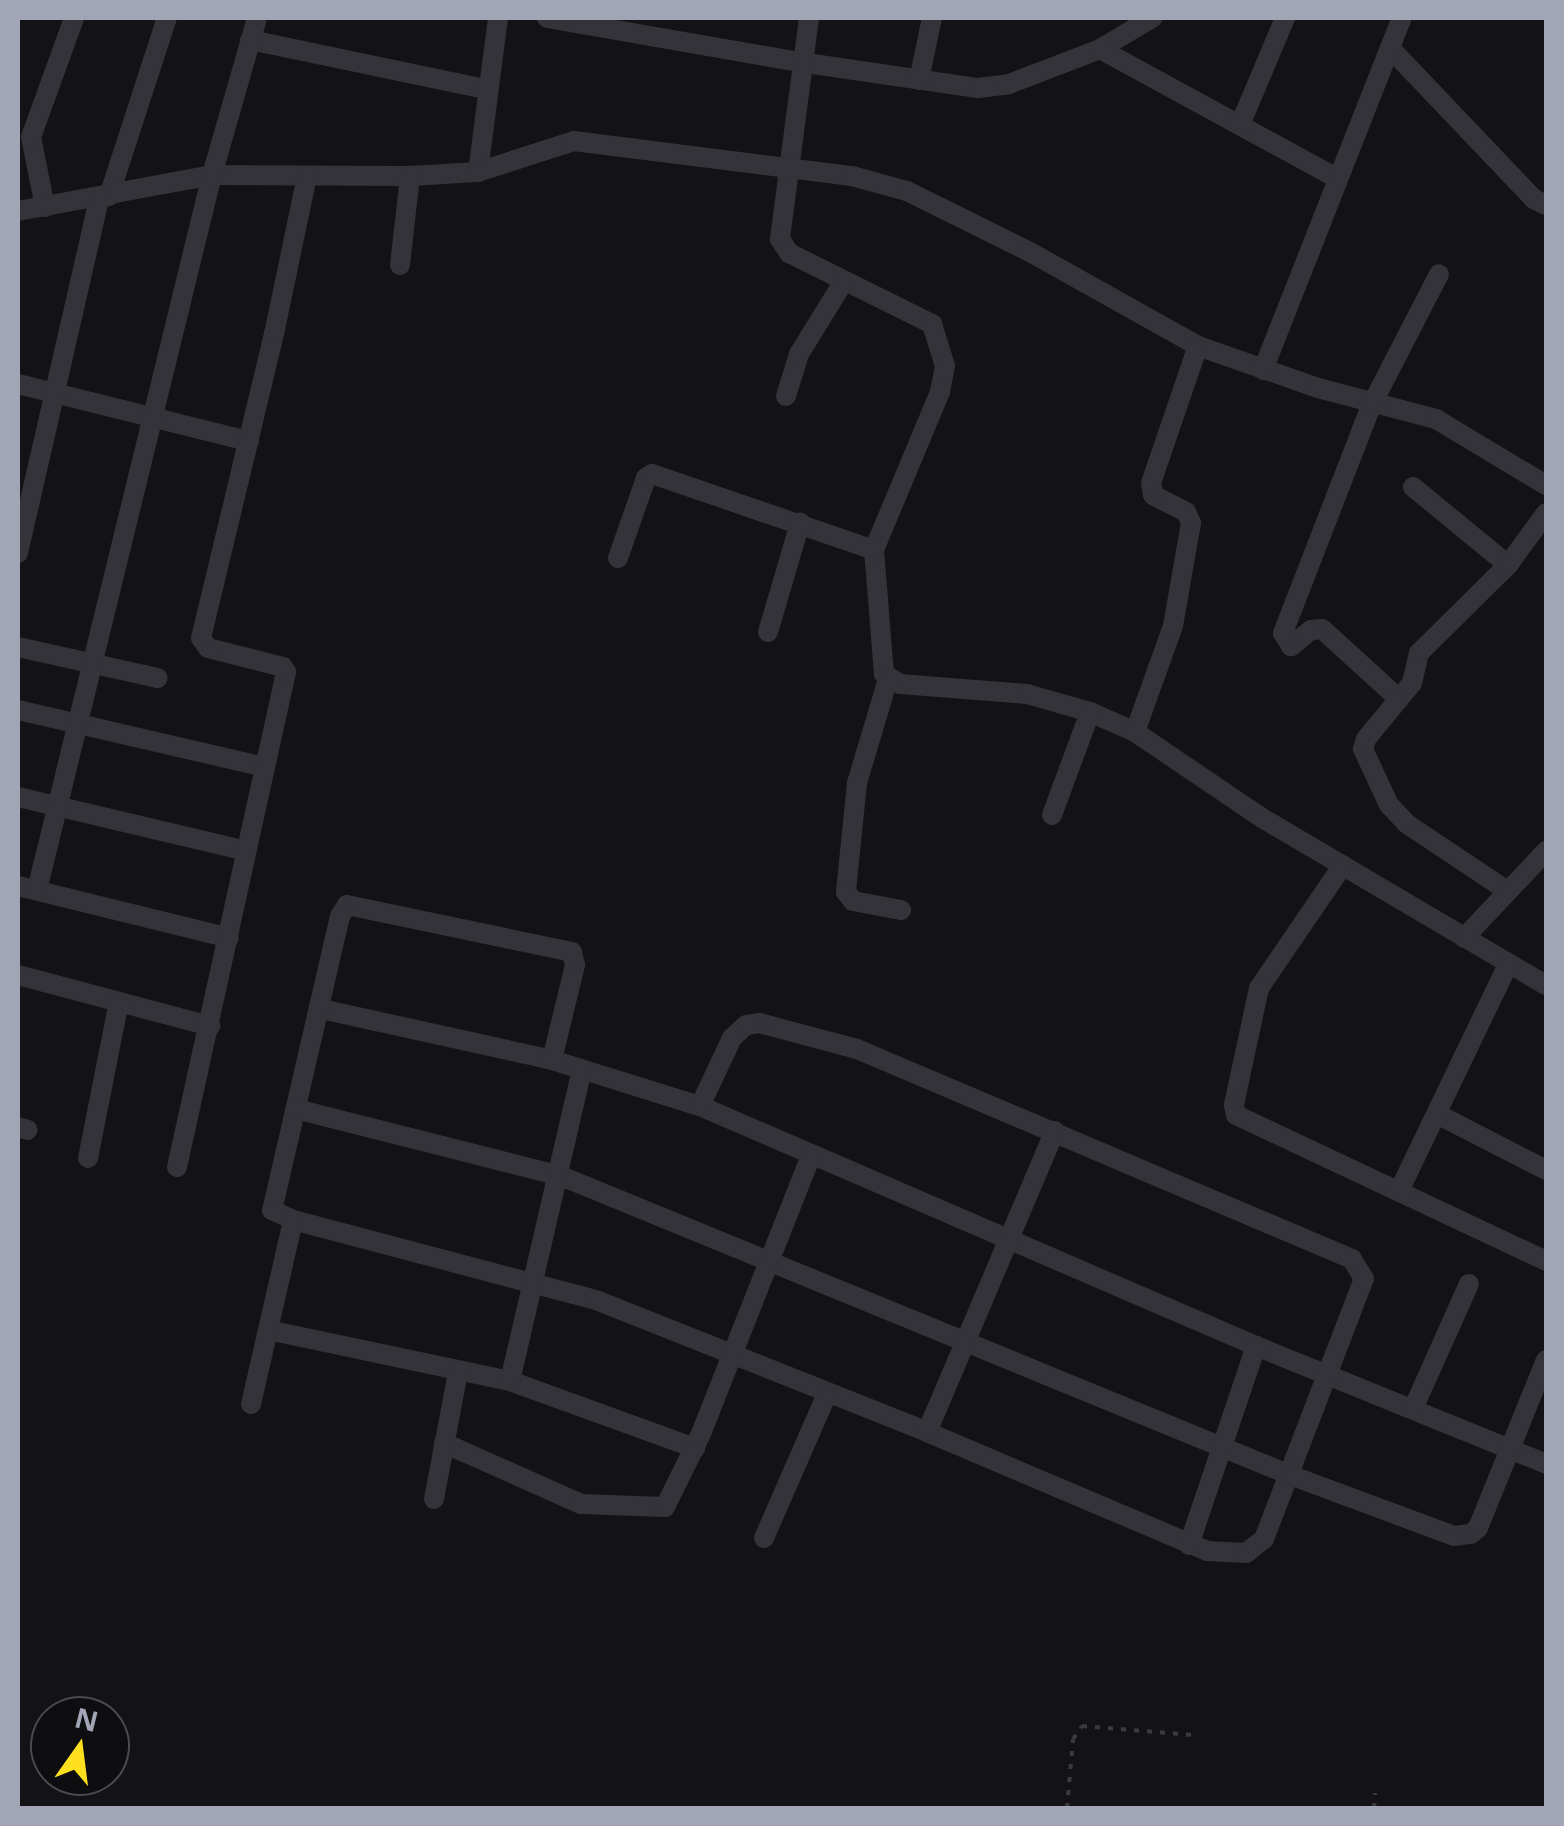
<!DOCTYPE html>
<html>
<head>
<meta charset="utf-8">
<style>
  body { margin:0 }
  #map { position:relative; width:1564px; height:1826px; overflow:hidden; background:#131214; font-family:"Open Sans",sans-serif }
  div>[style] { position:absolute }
  .path>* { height:4px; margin-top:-2px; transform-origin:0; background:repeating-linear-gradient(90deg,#393940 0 5px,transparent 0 13px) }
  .minor>* { height:20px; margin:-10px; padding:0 10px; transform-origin:10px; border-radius:10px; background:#333339 }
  span { translate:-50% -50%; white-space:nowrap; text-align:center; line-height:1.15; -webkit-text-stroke:10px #0e0d0f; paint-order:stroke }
  .frame { position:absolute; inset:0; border:20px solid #a2a5b6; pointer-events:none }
  .north { position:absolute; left:30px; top:1696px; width:100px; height:100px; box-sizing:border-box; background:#0e0d0f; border:2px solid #494a52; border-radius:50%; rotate:14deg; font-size:28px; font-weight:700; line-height:40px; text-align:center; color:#a2a5b6 }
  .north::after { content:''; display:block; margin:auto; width:35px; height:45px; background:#ffe01f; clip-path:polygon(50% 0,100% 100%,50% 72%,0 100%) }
</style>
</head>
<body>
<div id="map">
  <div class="path">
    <div style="left:1067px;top:1808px;width:69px;rotate:-85deg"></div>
    <div style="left:1073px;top:1739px;width:16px;rotate:-55deg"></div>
    <div style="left:1082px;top:1726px;width:111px;rotate:4.6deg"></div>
    <div style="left:1374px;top:1808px;width:15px;rotate:-86deg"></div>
  </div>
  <div class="minor">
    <div style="left:547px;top:18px;width:263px;rotate:9.9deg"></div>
    <div style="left:806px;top:63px;width:174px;rotate:8.3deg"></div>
    <div style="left:978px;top:88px;width:31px;rotate:-7deg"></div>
    <div style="left:1009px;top:84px;width:97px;rotate:-21deg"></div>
    <div style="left:1100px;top:49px;width:61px;rotate:-30.8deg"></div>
    <div style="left:809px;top:18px;width:223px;rotate:97.5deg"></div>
    <div style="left:780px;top:239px;width:17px;rotate:57deg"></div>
    <div style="left:789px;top:253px;width:160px;rotate:26.4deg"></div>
    <div style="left:932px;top:324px;width:44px;rotate:72.8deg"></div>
    <div style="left:945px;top:366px;width:26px;rotate:101deg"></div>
    <div style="left:940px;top:392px;width:171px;rotate:112.7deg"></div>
    <div style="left:874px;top:550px;width:124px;rotate:85.4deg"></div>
    <div style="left:884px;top:674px;width:19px;rotate:32deg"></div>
    <div style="left:900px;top:684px;width:127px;rotate:4.5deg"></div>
    <div style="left:1027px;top:694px;width:66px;rotate:15.9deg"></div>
    <div style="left:1090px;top:712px;width:49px;rotate:24deg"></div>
    <div style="left:1135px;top:732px;width:153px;rotate:34.1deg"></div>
    <div style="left:1262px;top:818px;width:329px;rotate:30.5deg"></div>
    <div style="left:250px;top:40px;width:240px;rotate:11.8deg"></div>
    <div style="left:1390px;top:48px;width:209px;rotate:46.4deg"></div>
    <div style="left:1534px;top:199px;width:13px;rotate:27deg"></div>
    <div style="left:1100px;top:49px;width:271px;rotate:28.6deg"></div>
    <div style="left:919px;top:80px;width:63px;rotate:-78.2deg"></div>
    <div style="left:1240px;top:125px;width:116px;rotate:-67.2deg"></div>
    <div style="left:478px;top:172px;width:155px;rotate:-82.6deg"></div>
    <div style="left:109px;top:196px;width:187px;rotate:-72deg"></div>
    <div style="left:45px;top:207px;width:71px;rotate:-101.3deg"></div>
    <div style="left:31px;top:137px;width:127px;rotate:-70.1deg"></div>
    <div style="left:18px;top:211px;width:197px;rotate:-10.5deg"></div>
    <div style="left:212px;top:175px;width:198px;rotate:0.3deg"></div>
    <div style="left:410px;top:176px;width:68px;rotate:-3.4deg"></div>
    <div style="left:478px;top:172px;width:101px;rotate:-17.9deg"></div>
    <div style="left:574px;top:141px;width:280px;rotate:7.2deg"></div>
    <div style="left:852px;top:176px;width:57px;rotate:15.3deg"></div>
    <div style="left:907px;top:191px;width:137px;rotate:26.4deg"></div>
    <div style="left:1030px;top:252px;width:193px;rotate:29.2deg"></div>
    <div style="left:1198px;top:346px;width:127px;rotate:19.3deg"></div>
    <div style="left:1318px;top:388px;width:122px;rotate:14.7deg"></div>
    <div style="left:1436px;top:419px;width:128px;rotate:31deg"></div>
    <div style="left:400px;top:265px;width:90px;rotate:-83.6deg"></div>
    <div style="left:1263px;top:370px;width:378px;rotate:-68.5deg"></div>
    <div style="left:18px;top:384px;width:238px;rotate:13.9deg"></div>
    <div style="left:786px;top:396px;width:44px;rotate:-72.8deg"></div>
    <div style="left:799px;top:354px;width:86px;rotate:-58.3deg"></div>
    <div style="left:1413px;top:487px;width:123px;rotate:39.4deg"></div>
    <div style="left:18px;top:553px;width:364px;rotate:-77.1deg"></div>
    <div style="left:618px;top:558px;width:85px;rotate:-70.7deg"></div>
    <div style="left:646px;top:478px;width:7px;rotate:-34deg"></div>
    <div style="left:652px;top:474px;width:235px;rotate:18.9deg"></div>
    <div style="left:768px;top:632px;width:114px;rotate:-73.6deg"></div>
    <div style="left:18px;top:647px;width:143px;rotate:12.5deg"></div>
    <div style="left:888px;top:679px;width:109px;rotate:106.6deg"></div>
    <div style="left:857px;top:783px;width:110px;rotate:95.8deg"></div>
    <div style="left:846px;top:892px;width:11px;rotate:52deg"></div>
    <div style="left:853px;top:901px;width:49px;rotate:10.6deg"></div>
    <div style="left:1399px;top:699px;width:104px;rotate:-137.7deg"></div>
    <div style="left:1322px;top:629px;width:11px;rotate:175deg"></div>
    <div style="left:1311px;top:630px;width:26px;rotate:141deg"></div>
    <div style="left:1291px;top:646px;width:15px;rotate:-122deg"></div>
    <div style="left:1283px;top:633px;width:246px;rotate:-68.8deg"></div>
    <div style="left:1372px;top:404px;width:146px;rotate:-62.7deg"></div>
    <div style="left:18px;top:710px;width:253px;rotate:13deg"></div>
    <div style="left:1135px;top:732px;width:113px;rotate:-70.3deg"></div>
    <div style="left:1173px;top:626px;width:105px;rotate:-80.1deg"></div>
    <div style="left:1191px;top:523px;width:12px;rotate:-114deg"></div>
    <div style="left:1186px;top:512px;width:37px;rotate:-153deg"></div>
    <div style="left:1153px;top:495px;width:12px;rotate:-99deg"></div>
    <div style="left:1151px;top:483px;width:145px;rotate:-71.1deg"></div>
    <div style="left:18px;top:797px;width:234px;rotate:13.3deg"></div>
    <div style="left:1052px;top:815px;width:110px;rotate:-69.7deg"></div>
    <div style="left:1343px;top:865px;width:149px;rotate:124.3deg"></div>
    <div style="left:1259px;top:988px;width:120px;rotate:102.1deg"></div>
    <div style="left:1234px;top:1105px;width:10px;rotate:79deg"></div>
    <div style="left:1236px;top:1115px;width:343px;rotate:25.2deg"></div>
    <div style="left:18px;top:886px;width:217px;rotate:13.8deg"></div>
    <div style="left:37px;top:890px;width:736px;rotate:-76.25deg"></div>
    <div style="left:212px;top:175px;width:163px;rotate:-74deg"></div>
    <div style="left:1506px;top:890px;width:119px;rotate:-146.3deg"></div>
    <div style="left:1407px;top:824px;width:26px;rotate:-133deg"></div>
    <div style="left:1389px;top:805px;width:62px;rotate:-114.9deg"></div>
    <div style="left:1363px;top:749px;width:10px;rotate:-73deg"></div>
    <div style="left:1366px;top:739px;width:72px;rotate:-50.6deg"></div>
    <div style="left:1412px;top:683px;width:31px;rotate:-77deg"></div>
    <div style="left:1419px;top:653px;width:125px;rotate:-44.7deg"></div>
    <div style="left:1508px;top:565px;width:64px;rotate:-53.8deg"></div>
    <div style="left:1464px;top:938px;width:120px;rotate:-46.7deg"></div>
    <div style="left:18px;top:975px;width:199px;rotate:14.9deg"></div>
    <div style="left:321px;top:1009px;width:237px;rotate:12.4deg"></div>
    <div style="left:552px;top:1060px;width:155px;rotate:17.3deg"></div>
    <div style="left:700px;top:1106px;width:606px;rotate:23.35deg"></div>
    <div style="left:1256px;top:1346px;width:313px;rotate:22.1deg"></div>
    <div style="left:552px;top:1060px;width:98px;rotate:-76.4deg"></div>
    <div style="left:575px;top:965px;width:13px;rotate:-103deg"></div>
    <div style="left:572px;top:952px;width:230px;rotate:-168.2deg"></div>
    <div style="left:347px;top:905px;width:13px;rotate:122deg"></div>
    <div style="left:340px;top:916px;width:302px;rotate:103deg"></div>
    <div style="left:272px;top:1210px;width:23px;rotate:25deg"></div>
    <div style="left:293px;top:1220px;width:313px;rotate:14.8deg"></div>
    <div style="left:596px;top:1300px;width:356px;rotate:21.7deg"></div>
    <div style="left:927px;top:1432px;width:304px;rotate:23deg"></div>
    <div style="left:1207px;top:1551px;width:39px;rotate:3deg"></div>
    <div style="left:1246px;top:1553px;width:23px;rotate:-38deg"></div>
    <div style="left:1264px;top:1539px;width:279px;rotate:-69deg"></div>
    <div style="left:1364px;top:1279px;width:23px;rotate:-121deg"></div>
    <div style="left:1352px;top:1259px;width:538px;rotate:-157.01deg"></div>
    <div style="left:857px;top:1049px;width:101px;rotate:-165.1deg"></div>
    <div style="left:759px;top:1023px;width:13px;rotate:171deg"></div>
    <div style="left:746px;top:1025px;width:19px;rotate:137deg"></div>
    <div style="left:732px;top:1038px;width:75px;rotate:115.2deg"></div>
    <div style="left:296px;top:1109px;width:273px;rotate:14.2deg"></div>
    <div style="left:561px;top:1176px;width:788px;rotate:22.3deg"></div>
    <div style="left:1290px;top:1475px;width:175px;rotate:20.4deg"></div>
    <div style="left:1454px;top:1536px;width:17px;rotate:-7deg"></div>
    <div style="left:1471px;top:1534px;width:9px;rotate:-41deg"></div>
    <div style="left:1478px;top:1528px;width:181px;rotate:-68deg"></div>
    <div style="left:1437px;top:1114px;width:123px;rotate:27.2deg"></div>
    <div style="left:18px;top:1127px;width:10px;rotate:17deg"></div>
    <div style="left:88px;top:1158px;width:159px;rotate:-78.8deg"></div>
    <div style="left:177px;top:1167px;width:507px;rotate:-77.58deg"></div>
    <div style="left:286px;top:672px;width:6px;rotate:-121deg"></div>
    <div style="left:283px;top:667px;width:77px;rotate:-165.8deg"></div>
    <div style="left:208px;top:648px;width:12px;rotate:-125deg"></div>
    <div style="left:201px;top:638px;width:313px;rotate:-76.5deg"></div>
    <div style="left:274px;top:334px;width:161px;rotate:-78.2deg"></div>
    <div style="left:1399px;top:1191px;width:251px;rotate:-64.3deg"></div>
    <div style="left:268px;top:1330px;width:247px;rotate:11.9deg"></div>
    <div style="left:510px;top:1381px;width:197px;rotate:19.9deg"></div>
    <div style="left:510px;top:1381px;width:320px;rotate:-77deg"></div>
    <div style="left:251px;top:1404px;width:189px;rotate:-77.1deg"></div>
    <div style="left:1413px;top:1409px;width:137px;rotate:-65.9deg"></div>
    <div style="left:927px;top:1432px;width:327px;rotate:-67deg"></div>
    <div style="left:444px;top:1443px;width:150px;rotate:24deg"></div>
    <div style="left:581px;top:1504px;width:84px;rotate:2deg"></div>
    <div style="left:665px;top:1507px;width:79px;rotate:-63.8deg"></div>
    <div style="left:700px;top:1436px;width:302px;rotate:-68.4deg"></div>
    <div style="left:434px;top:1499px;width:129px;rotate:-79.3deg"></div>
    <div style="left:764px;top:1538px;width:157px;rotate:-66.4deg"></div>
    <div style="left:1189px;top:1545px;width:210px;rotate:-71.4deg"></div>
  </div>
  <div class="frame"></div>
  <div class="north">N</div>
</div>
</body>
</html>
